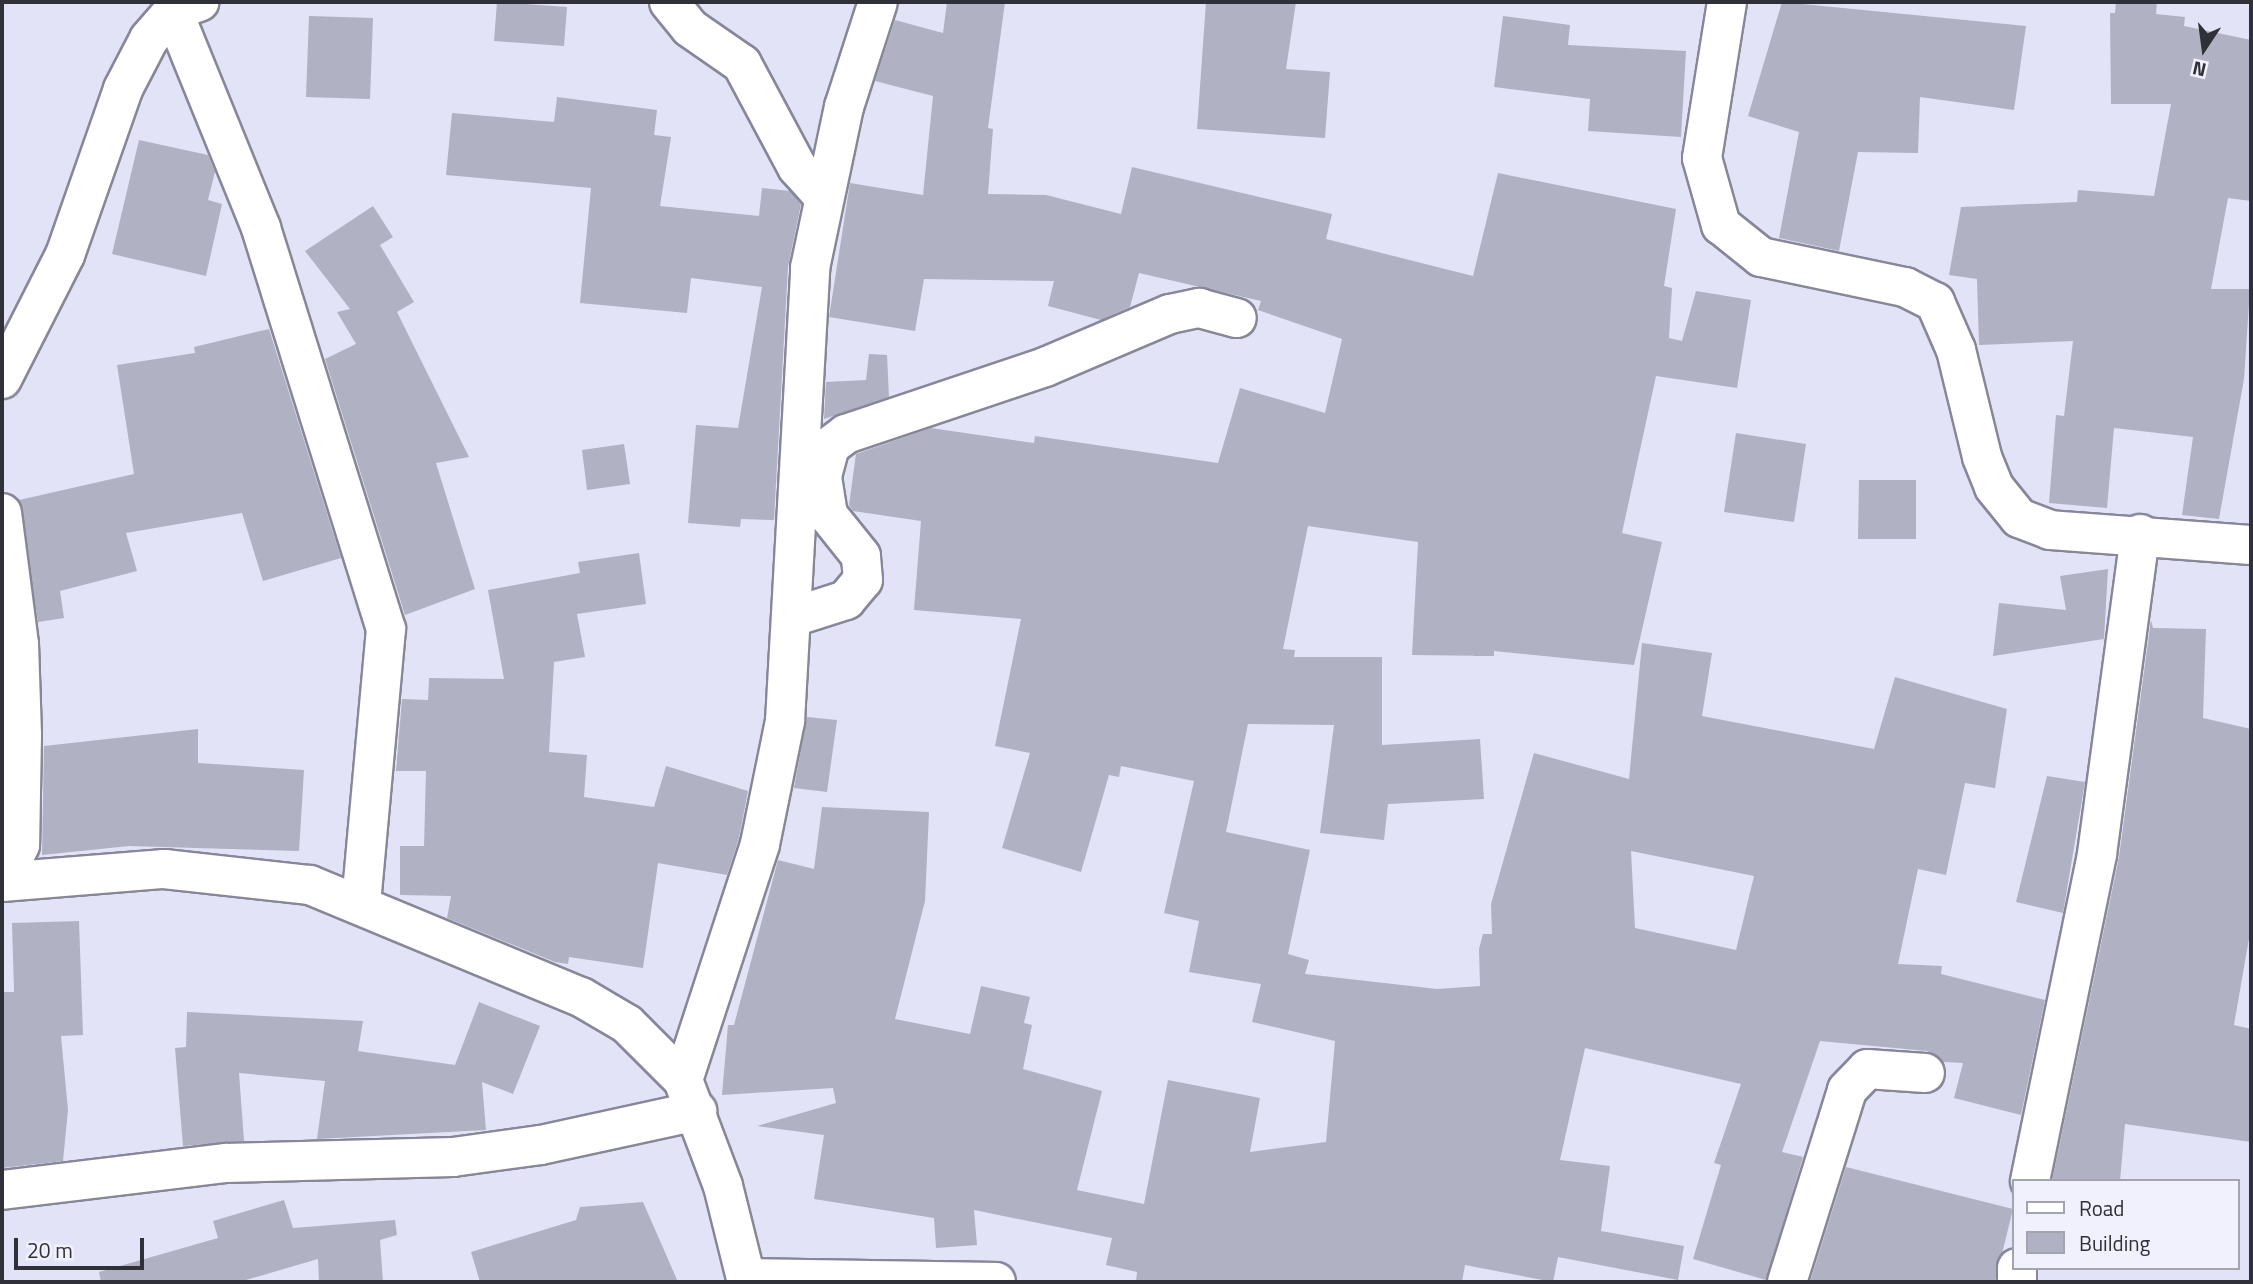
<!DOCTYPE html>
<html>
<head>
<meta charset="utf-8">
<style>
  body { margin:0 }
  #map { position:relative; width:2253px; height:1284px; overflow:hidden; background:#e3e3f7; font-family:"Titillium Web",sans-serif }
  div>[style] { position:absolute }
  .building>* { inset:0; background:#b1b1c4 }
  .roads { filter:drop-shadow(2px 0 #878799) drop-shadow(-2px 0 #878799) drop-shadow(0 2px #878799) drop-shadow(0 -2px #878799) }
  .minor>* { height:38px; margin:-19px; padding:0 19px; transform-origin:19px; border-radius:19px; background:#fff }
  span { translate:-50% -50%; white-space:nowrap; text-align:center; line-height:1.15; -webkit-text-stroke:5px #f1f1fd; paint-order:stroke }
  .frame { position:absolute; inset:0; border:4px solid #303038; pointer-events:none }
  .legend { position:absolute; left:2012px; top:1179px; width:228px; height:91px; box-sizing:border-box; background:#f1f1fd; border:2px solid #a4a4ae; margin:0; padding:9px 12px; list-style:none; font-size:21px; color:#303038 }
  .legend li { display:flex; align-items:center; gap:14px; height:35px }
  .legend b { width:35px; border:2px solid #a4a4ae }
  .north { position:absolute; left:2169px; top:14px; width:70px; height:70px; -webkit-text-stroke:5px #f1f1fd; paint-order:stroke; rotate:193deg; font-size:19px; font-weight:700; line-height:28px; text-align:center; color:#303038 }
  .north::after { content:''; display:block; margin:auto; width:24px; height:32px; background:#303038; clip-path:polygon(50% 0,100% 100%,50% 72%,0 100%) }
  .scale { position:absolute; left:14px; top:1238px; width:130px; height:32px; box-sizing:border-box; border:4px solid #303038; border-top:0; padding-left:9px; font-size:21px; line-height:24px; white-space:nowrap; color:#303038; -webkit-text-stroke:5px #f1f1fd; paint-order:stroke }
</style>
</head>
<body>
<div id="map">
  <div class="building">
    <div style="clip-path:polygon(497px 2px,567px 7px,564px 46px,494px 41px)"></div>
    <div style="clip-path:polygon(evenodd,947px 2px,1005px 2px,988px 128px,993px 129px,988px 194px,1046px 195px,1121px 214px,1132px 167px,1332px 214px,1326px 239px,1473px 276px,1498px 173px,1676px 209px,1664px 286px,1672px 288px,1669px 338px,1682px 341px,1696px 291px,1751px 300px,1737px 388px,1656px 376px,1622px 533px,1662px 542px,1634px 665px,1494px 651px,1494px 656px,1412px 655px,1418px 542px,1308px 526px,1283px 649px,1295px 650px,1294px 657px,1382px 657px,1382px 745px,1480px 739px,1484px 799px,1388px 804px,1384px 840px,1320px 833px,1334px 725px,1248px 724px,1226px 832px,1310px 850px,1288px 954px,1309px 960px,1305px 974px,1437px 989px,1480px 986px,1479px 949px,1483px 934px,1492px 934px,1491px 904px,1534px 753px,1629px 779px,1642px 643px,1712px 653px,1702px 716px,1874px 749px,1895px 677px,2007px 709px,1995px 788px,1965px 783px,1946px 875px,1918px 869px,1898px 964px,1942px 966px,1941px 974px,2045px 1000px,2021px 1115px,1954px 1098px,1963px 1063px,1944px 1062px,1927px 1051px,1820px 1041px,1782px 1152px,1803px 1157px,1766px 1280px,1693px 1259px,1721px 1165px,1714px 1163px,1741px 1084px,1585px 1048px,1560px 1160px,1610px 1166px,1601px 1231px,1684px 1246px,1678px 1280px,1558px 1257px,1553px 1282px,1465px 1265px,1462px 1282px,1136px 1282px,1137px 1272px,1106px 1265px,1112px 1238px,974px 1210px,977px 1245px,936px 1248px,934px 1218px,814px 1199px,824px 1135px,757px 1126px,836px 1103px,833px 1088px,722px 1095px,728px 1025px,734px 1025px,778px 860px,814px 869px,822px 807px,929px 812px,925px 901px,895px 1019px,970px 1034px,981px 986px,1030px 997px,1024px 1023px,1032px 1025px,1023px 1069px,1102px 1091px,1077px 1190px,1144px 1204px,1168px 1080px,1260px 1098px,1250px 1152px,1326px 1142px,1335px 1041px,1252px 1022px,1261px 984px,1189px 972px,1199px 921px,1164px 913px,1194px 781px,1121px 766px,1119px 777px,1109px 775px,1081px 872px,1002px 848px,1030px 753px,995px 746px,1021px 619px,914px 610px,921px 521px,853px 511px,849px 505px,856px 454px,931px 428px,1034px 443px,1035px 436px,1218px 463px,1240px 388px,1325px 413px,1342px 339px,1258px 310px,1261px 301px,1139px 273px,1130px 307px,1101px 320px,1048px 306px,1054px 281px,924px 279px,915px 331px,829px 317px,850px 183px,923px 195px,933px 96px,875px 81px,895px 20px,943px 33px,947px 2px,1631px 851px,1754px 876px,1736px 950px,1635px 928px,1631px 851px)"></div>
    <div style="clip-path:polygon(1206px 2px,1296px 2px,1286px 69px,1330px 72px,1325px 138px,1197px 129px)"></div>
    <div style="clip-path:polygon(1782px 2px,2026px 26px,2014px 110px,1920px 97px,1918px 153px,1858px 152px,1839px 251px,1779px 238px,1799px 132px,1748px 116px)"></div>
    <div style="clip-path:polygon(2116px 2px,2157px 2px,2156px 14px,2185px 17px,2184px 26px,2251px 40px,2251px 201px,2228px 198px,2211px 289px,2250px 289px,2244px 379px,2219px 519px,2182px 515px,2193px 437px,2114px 428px,2107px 508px,2049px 503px,2056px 415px,2064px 416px,2073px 341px,1979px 345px,1977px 279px,1949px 275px,1961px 207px,2077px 202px,2078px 190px,2154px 196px,2171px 104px,2111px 104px,2110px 13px,2115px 13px)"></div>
    <div style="clip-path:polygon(309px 16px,373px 18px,370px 99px,306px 97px)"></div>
    <div style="clip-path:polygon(1503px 16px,1570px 25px,1568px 45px,1686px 51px,1681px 137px,1588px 131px,1590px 99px,1494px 87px)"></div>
    <div style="clip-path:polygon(557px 97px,657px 110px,654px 135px,671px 137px,660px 206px,759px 216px,762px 188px,790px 191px,801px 204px,788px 267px,774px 520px,741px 519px,740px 527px,688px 523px,696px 425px,738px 428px,762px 287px,691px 278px,687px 313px,580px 303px,591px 188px,446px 175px,452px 113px,554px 122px)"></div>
    <div style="clip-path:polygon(139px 140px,208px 155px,215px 172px,208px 200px,222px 204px,206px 276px,112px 254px)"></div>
    <div style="clip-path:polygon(373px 206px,393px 237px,380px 245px,414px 302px,397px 312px,469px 457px,436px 463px,475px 589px,405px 615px,325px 359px,356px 344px,337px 312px,350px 309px,305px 251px)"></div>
    <div style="clip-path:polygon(269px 329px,341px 558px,263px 581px,242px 513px,126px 533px,137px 571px,60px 591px,64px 618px,38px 622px,19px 500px,134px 474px,117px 365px,195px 353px,194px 347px)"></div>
    <div style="clip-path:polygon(869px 354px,887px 355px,889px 397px,824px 419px,826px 382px,866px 380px)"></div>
    <div style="clip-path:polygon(1736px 433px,1806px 444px,1794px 522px,1724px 512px)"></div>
    <div style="clip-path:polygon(624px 444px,630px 484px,587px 490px,582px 450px)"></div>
    <div style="clip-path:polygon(1859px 480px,1916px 480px,1916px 539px,1858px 539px)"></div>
    <div style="clip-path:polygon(639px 553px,646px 604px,577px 614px,585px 657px,554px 662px,549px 752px,587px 755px,584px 797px,654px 807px,666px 766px,748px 791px,739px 838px,727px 875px,658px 863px,643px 968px,569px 957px,568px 964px,555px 962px,447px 918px,451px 896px,400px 895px,400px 846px,424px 846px,426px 771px,396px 771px,402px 699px,428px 700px,429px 678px,504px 679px,488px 590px,580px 573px,578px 562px)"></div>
    <div style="clip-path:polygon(2108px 569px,2104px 639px,1993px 656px,1999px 603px,2066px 610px,2060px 576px)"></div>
    <div style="clip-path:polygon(2151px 620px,2153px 628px,2206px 629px,2203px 718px,2251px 729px,2251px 927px,2234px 1025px,2251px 1029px,2251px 1142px,2125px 1124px,2120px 1181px,2052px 1181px,2119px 857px)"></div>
    <div style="clip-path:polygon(807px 717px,837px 720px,827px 792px,794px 788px)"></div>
    <div style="clip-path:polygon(198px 729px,198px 763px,304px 770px,299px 851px,129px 846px,42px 855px,44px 746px)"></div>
    <div style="clip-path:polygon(2047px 776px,2085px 782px,2063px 913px,2016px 902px)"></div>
    <div style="clip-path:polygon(79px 921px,83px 1035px,61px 1036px,68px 1110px,63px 1161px,2px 1168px,2px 992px,14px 992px,12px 923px)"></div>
    <div style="clip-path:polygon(479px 1002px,540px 1026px,513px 1094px,482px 1082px,486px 1130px,317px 1139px,325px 1081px,239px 1073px,244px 1141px,183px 1146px,175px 1048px,186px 1047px,187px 1012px,363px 1021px,358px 1051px,455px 1065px)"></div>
    <div style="clip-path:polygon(1846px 1167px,2013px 1209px,1995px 1282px,1810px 1282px)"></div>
    <div style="clip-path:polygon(284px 1200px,293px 1228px,395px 1220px,397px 1235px,380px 1240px,383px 1282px,319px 1282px,318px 1259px,239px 1282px,101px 1282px,99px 1272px,218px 1238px,213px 1221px)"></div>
    <div style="clip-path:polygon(643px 1202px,678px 1282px,480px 1282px,471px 1252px,576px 1220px,580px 1207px)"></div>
  </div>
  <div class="roads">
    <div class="minor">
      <div style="left:669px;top:2px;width:33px;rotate:51deg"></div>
      <div style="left:690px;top:28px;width:63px;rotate:34.7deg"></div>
      <div style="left:742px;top:64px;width:117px;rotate:61.9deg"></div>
      <div style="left:797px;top:167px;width:40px;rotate:48deg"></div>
      <div style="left:1727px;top:2px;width:158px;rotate:99.1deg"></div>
      <div style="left:1702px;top:158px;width:70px;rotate:74.2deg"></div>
      <div style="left:1721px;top:225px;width:51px;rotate:38.7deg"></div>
      <div style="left:1761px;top:257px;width:147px;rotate:11.8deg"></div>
      <div style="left:1905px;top:287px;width:34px;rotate:27deg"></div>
      <div style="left:1935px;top:302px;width:52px;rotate:66.4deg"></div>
      <div style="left:1956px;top:350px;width:110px;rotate:76.3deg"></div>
      <div style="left:1982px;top:457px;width:32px;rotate:68deg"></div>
      <div style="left:1994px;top:487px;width:40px;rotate:51deg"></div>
      <div style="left:2019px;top:518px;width:33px;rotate:21deg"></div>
      <div style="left:2050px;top:530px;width:202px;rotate:4.3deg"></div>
      <div style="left:173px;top:11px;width:234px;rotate:67.9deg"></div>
      <div style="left:261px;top:228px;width:420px;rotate:72.7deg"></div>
      <div style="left:386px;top:629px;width:274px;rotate:95.2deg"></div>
      <div style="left:2px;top:379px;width:139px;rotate:-63.1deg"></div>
      <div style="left:65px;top:255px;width:176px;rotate:-70.7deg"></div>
      <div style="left:123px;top:89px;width:56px;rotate:-62.5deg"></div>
      <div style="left:149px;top:39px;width:37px;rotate:-49deg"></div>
      <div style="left:173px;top:11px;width:28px;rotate:-19deg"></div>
      <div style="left:2px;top:513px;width:132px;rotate:82.6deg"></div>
      <div style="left:19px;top:644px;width:91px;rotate:88.1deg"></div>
      <div style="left:22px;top:735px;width:110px;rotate:91deg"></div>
      <div style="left:20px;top:845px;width:41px;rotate:115.9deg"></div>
      <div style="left:793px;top:617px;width:56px;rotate:-17.8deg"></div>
      <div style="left:846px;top:600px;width:26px;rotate:-50deg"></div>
      <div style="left:863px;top:580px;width:24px;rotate:-95deg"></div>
      <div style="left:861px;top:556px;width:53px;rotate:-128.8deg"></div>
      <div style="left:828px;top:515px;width:39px;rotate:-99deg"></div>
      <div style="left:822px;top:476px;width:31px;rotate:-75deg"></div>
      <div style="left:830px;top:446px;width:20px;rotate:-37deg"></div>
      <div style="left:846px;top:434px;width:210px;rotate:-18.6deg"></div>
      <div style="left:1045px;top:367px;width:136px;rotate:-23deg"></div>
      <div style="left:1170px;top:314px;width:30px;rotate:-12deg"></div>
      <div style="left:1199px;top:308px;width:39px;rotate:15deg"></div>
      <div style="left:2px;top:882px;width:163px;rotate:-4.6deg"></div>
      <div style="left:164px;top:869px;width:147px;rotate:6.3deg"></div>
      <div style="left:310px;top:885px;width:293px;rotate:22.5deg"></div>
      <div style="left:581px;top:997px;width:53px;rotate:30.4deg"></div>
      <div style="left:627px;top:1024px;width:79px;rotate:45deg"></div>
      <div style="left:683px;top:1080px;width:113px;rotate:69.3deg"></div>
      <div style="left:723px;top:1186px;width:99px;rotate:76deg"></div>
      <div style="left:683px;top:1080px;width:248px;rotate:-71.9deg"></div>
      <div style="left:760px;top:844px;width:126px;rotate:-78.5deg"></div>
      <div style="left:785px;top:721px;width:454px;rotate:-86.8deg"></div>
      <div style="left:810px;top:268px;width:165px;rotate:-78.1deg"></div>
      <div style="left:844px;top:107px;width:110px;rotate:-72.1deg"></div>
      <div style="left:2030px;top:1181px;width:334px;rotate:-78.4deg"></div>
      <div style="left:2097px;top:854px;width:323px;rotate:-82.3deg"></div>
      <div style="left:2px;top:1190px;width:226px;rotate:-6.9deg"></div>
      <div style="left:226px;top:1163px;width:227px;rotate:-1.5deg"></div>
      <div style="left:453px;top:1157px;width:89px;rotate:-7.8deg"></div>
      <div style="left:541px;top:1145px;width:160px;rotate:-12.3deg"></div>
      <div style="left:746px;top:1278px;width:250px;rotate:0.9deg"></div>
      <div style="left:1787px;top:1282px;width:201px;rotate:-72.6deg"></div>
      <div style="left:1847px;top:1090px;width:29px;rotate:-46deg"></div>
      <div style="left:1867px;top:1069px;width:58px;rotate:3.9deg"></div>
      <div style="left:2017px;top:1282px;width:14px;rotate:-90deg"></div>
    </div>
  </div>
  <div class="frame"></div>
  <ul class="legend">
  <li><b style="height:9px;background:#fff"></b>Road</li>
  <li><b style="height:19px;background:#b1b1c4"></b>Building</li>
  </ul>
  <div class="north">N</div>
  <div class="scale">20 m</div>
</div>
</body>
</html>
